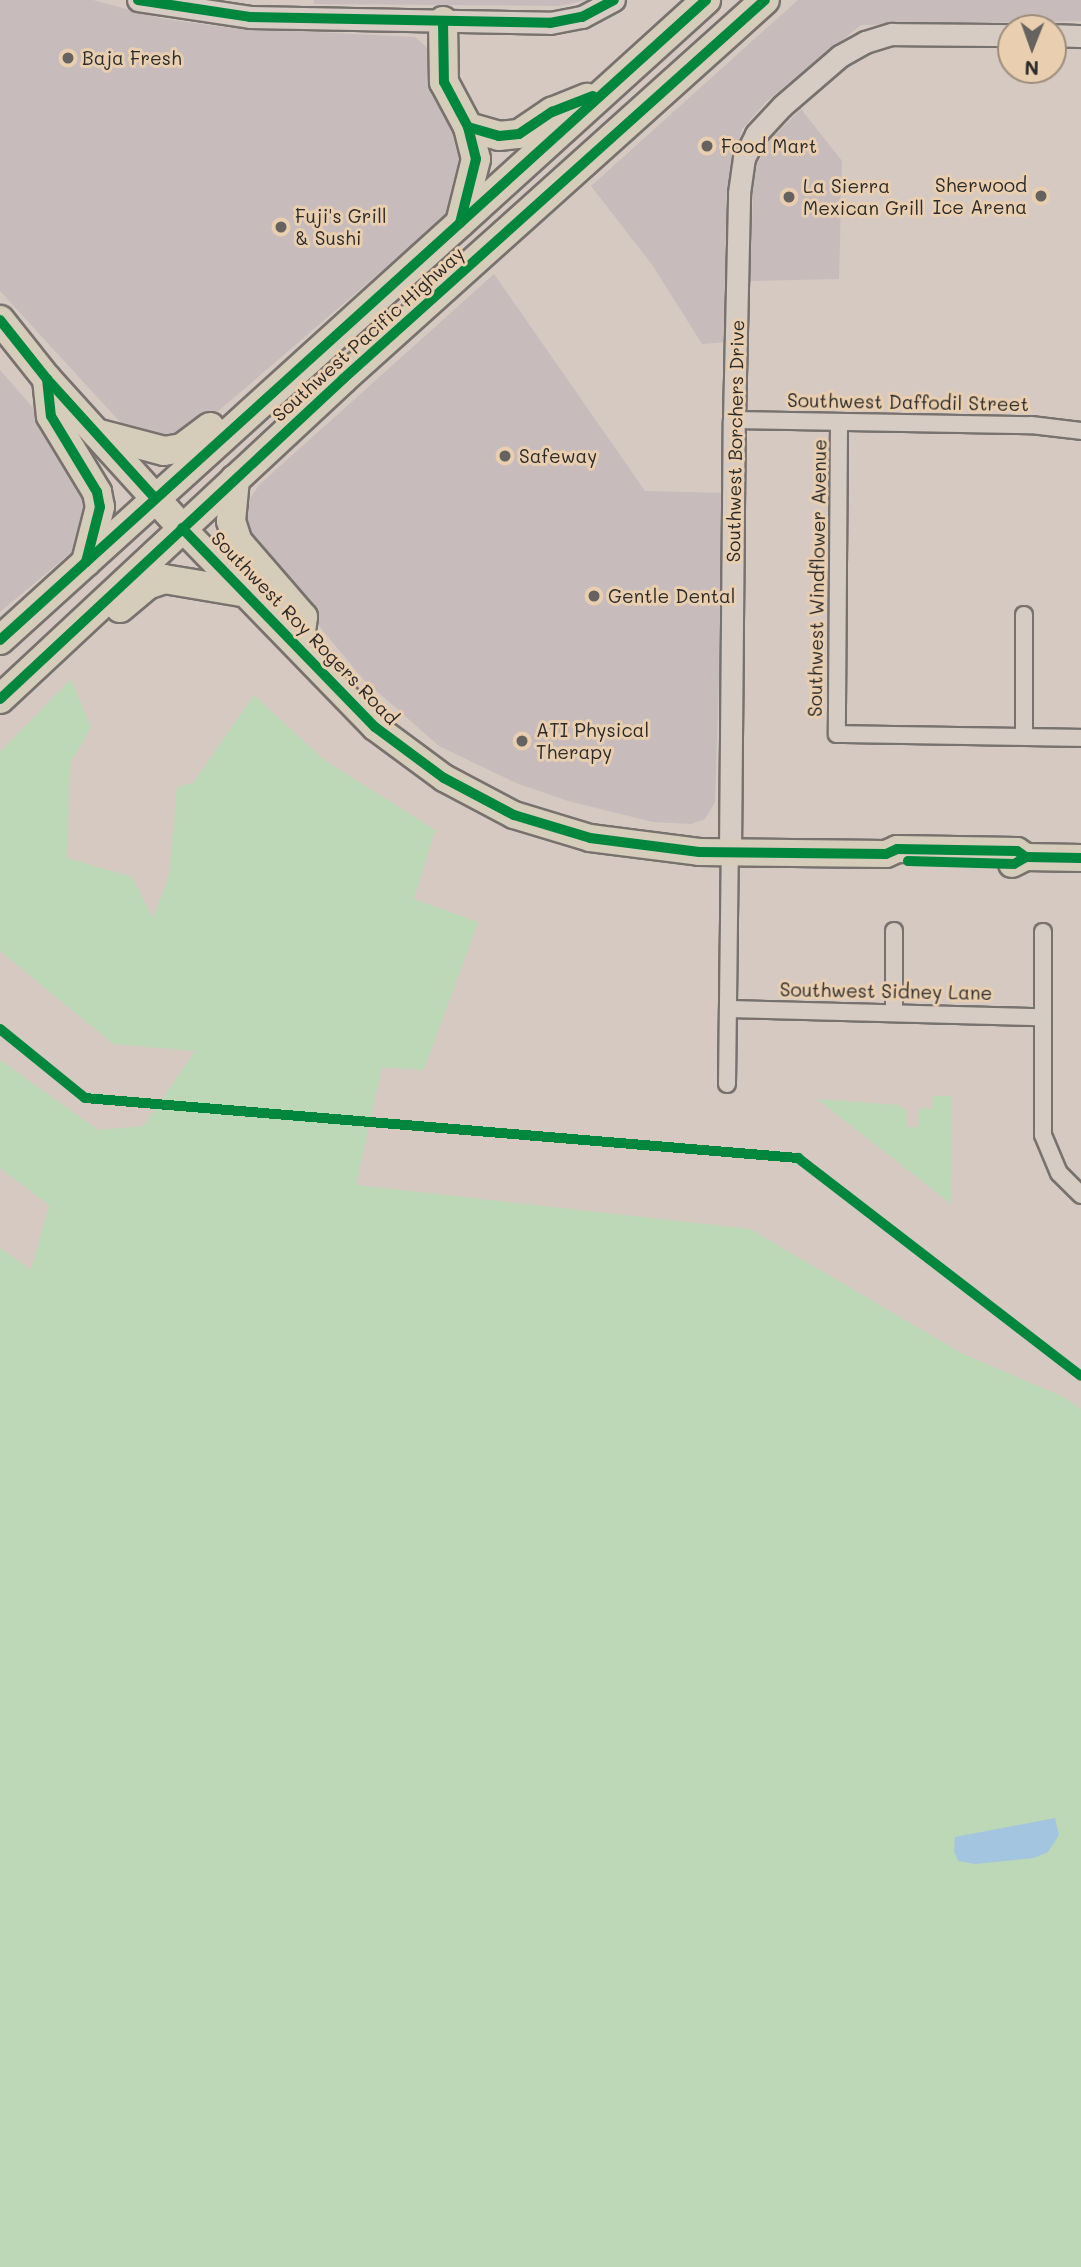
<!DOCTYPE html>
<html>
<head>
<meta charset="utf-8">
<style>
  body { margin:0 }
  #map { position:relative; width:1081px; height:2267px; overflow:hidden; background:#d5c9c2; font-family:Mali,sans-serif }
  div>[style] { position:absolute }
  .built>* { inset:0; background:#c7bcbb }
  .green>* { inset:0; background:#bcd8b6 }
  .water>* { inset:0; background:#a3c5df }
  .roads { filter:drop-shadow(2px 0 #78726f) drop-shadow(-2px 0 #78726f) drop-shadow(0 2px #78726f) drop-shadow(0 -2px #78726f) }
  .minor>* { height:16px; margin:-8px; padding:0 8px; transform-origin:8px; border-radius:8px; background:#d6ccc3 }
  .tertiary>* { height:21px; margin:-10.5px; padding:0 10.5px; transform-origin:10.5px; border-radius:10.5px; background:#d6ccc3 }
  .primary>* { height:26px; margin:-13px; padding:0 13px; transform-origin:13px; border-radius:13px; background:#d5ccba }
  .trunk>* { height:28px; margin:-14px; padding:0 14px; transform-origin:14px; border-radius:14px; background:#d5ccba }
  .cycleway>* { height:10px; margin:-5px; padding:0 5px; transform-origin:5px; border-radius:5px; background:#00873e }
  .dots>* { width:19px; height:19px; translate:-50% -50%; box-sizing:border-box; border:4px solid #e9ceb0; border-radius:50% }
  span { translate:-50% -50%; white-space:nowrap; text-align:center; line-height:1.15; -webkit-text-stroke:6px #e9ceb0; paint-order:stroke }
  .poi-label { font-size:19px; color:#2b2b2b }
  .left { translate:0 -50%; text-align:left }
  .right { translate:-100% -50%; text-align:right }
  .street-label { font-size:19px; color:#2b2b2b }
  .north { position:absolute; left:997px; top:14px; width:70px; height:70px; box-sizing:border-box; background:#e9ceb0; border:2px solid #9d8d7b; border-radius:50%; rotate:181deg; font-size:19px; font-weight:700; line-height:28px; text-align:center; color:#2b2b2b }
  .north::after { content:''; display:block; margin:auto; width:24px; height:32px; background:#666260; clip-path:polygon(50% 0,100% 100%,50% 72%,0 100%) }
</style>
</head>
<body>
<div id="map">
  <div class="built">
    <div style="clip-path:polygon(0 0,93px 0,164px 19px,232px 28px,415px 37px,431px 51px,467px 154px,449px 213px,194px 432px,178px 440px,132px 435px,0 291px)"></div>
    <div style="clip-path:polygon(314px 0,586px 0,559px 6px,314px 4px)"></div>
    <div style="clip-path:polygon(798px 0,1081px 0,1081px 21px,861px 25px,767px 101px,742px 129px,730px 173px,729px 342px,702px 344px,653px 266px,591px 186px)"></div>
    <div style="clip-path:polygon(801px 109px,842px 161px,839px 279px,750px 281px,754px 171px,769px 141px)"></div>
    <div style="clip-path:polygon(494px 274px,645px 491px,725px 493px,715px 802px,705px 819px,691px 824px,653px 822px,568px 801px,516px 783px,439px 746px,363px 679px,244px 536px,246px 505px,259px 485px)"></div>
    <div style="clip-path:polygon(0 370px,99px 483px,85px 541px,0 612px)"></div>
  </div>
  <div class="green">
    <div style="clip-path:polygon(71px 679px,91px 728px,70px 763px,67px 858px,132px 877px,153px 918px,169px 876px,177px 787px,193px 783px,254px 695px,324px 760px,435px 830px,414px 899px,478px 922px,424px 1070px,382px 1067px,356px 1185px,750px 1229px,963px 1354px,1064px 1397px,1081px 1409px,1081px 2267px,0 2267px,0 1248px,31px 1270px,49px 1205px,0 1168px,0 1060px,98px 1130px,144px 1126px,195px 1051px,113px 1044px,0 951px,0 752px)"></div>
    <div style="clip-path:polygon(933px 1096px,952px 1096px,951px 1204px,817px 1099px,898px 1105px,906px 1110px,907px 1127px,918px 1127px,919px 1108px,932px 1109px)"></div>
  </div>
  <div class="water">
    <div style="clip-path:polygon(1055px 1818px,1059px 1835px,1048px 1852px,1034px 1858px,975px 1864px,958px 1861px,954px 1851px,955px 1837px)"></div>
  </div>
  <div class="roads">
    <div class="minor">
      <div style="left:734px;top:420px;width:297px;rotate:1deg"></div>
      <div style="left:1031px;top:425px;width:50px;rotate:6.8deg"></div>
      <div style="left:839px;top:423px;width:311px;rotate:90.4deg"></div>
      <div style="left:837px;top:734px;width:244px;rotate:0.9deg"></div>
      <div style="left:1024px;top:736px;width:121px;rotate:-90deg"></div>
      <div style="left:894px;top:931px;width:80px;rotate:90deg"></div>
      <div style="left:1043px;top:932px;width:203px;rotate:90deg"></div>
      <div style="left:1043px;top:1135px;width:41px;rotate:67.2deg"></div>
      <div style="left:1059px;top:1173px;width:31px;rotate:45deg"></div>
      <div style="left:728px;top:1009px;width:314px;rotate:1.5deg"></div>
      <div style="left:727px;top:1084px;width:232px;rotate:-89.3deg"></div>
    </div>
    <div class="tertiary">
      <div style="left:138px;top:0;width:113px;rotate:8.6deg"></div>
      <div style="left:250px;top:17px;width:300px;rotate:1.1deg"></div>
      <div style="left:550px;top:23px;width:33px;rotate:-11deg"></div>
      <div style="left:582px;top:17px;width:36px;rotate:-28deg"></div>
      <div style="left:1053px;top:35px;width:28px;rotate:2deg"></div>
      <div style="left:730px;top:852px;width:432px;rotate:-89.5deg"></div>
      <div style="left:734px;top:420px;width:227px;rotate:-88.7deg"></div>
      <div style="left:739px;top:193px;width:35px;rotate:-82deg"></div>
      <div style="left:744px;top:158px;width:27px;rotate:-63deg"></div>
      <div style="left:756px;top:134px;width:38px;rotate:-47deg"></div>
      <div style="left:782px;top:106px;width:77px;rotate:-40.8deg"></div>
      <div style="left:840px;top:56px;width:29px;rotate:-29deg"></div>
      <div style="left:865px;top:42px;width:28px;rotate:-17deg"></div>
      <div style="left:892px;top:34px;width:119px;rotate:0.5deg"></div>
    </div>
    <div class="primary">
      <div style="left:182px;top:528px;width:277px;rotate:45.9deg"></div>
      <div style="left:375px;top:727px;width:86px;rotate:36.5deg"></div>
      <div style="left:444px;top:778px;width:79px;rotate:27.9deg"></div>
      <div style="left:514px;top:815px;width:79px;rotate:16.8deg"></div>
      <div style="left:590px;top:838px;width:110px;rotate:7.3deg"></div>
      <div style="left:699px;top:852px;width:187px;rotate:0.6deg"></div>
      <div style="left:886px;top:854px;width:12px;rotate:-24deg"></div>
      <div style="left:897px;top:849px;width:120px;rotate:1deg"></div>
      <div style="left:1017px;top:851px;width:11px;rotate:34deg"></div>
      <div style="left:1012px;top:864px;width:16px;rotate:-27deg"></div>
      <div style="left:1026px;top:857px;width:55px;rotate:1deg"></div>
    </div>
    <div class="trunk">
      <div style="left:443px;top:21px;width:61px;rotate:89.1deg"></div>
      <div style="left:444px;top:82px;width:51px;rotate:61.9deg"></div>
      <div style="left:468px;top:127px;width:33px;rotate:76deg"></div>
      <div style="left:476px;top:159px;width:66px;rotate:104deg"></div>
      <div style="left:468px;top:127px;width:32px;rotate:16deg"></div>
      <div style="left:499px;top:136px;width:20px;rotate:-6deg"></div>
      <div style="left:519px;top:134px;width:40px;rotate:-34deg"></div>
      <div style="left:552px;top:112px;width:38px;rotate:-22deg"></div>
      <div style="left:0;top:320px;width:75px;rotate:51.5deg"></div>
      <div style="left:47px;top:379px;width:201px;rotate:47.8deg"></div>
      <div style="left:47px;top:379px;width:37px;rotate:84deg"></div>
      <div style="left:51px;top:416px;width:89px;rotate:58.8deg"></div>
      <div style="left:97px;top:492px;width:15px;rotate:79deg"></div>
      <div style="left:100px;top:507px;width:57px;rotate:104.3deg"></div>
      <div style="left:96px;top:433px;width:70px;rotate:14.8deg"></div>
      <div style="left:164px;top:451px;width:18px;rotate:-9deg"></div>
      <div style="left:182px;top:448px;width:35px;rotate:-37deg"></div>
      <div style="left:235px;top:479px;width:42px;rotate:95.4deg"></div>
      <div style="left:231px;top:521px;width:22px;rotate:72deg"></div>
      <div style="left:238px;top:542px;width:99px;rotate:49.1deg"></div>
      <div style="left:303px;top:617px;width:27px;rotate:98deg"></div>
      <div style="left:120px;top:608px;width:35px;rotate:-40deg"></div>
      <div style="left:147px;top:585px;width:18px;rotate:-19deg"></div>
      <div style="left:164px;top:579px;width:85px;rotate:9.5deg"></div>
      <div style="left:0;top:640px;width:953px;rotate:-42.19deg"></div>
      <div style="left:0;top:699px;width:469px;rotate:-43deg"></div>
      <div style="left:343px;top:379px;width:567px;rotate:-41.93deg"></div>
    </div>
  </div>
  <div class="cycleway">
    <div style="left:138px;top:0;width:113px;rotate:8.6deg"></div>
    <div style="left:250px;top:17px;width:300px;rotate:1.1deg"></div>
    <div style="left:550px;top:23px;width:33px;rotate:-11deg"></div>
    <div style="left:582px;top:17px;width:36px;rotate:-28deg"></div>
    <div style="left:443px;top:21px;width:61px;rotate:89.1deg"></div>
    <div style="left:444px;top:82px;width:51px;rotate:61.9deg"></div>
    <div style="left:468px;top:127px;width:33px;rotate:76deg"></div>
    <div style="left:476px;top:159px;width:66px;rotate:104deg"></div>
    <div style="left:468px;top:127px;width:32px;rotate:16deg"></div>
    <div style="left:499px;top:136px;width:20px;rotate:-6deg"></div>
    <div style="left:519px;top:134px;width:40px;rotate:-34deg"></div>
    <div style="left:552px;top:112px;width:44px;rotate:-21.3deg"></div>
    <div style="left:0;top:320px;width:75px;rotate:51.5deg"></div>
    <div style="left:47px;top:379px;width:161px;rotate:47.8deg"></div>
    <div style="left:47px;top:379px;width:37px;rotate:84deg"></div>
    <div style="left:51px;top:416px;width:89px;rotate:58.8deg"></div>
    <div style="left:97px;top:492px;width:15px;rotate:79deg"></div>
    <div style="left:100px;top:507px;width:57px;rotate:104.3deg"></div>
    <div style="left:182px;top:528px;width:277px;rotate:45.9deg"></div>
    <div style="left:375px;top:727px;width:86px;rotate:36.5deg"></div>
    <div style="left:444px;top:778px;width:79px;rotate:27.9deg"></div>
    <div style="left:514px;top:815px;width:79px;rotate:16.8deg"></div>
    <div style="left:590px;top:838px;width:110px;rotate:7.3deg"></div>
    <div style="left:699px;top:852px;width:187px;rotate:0.6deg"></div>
    <div style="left:886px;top:854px;width:12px;rotate:-24deg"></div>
    <div style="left:897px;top:849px;width:120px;rotate:1deg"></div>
    <div style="left:1017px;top:851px;width:11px;rotate:34deg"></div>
    <div style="left:0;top:640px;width:953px;rotate:-42.19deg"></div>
    <div style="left:0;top:699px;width:469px;rotate:-43deg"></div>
    <div style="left:343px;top:379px;width:567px;rotate:-41.93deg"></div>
    <div style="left:908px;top:861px;width:106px;rotate:1.6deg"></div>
    <div style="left:1014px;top:864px;width:14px;rotate:-30deg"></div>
    <div style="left:1026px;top:857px;width:55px;rotate:1deg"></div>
    <div style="left:0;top:1029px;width:109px;rotate:39.1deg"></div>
    <div style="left:85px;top:1098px;width:716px;rotate:4.81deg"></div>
    <div style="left:798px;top:1158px;width:357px;rotate:37.6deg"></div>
  </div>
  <div class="dots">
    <div style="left:68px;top:58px;background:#666260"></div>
    <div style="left:707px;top:146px;background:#666260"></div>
    <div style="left:1041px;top:196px;background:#666260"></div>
    <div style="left:789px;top:197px;background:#666260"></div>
    <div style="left:281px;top:227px;background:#666260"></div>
    <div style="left:505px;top:456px;background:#666260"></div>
    <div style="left:594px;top:596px;background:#666260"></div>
    <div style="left:522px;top:741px;background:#666260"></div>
  </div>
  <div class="poi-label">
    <span class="left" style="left:82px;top:58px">Baja Fresh</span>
    <span class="left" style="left:721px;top:146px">Food Mart</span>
    <span class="right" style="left:1027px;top:196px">Sherwood<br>Ice Arena</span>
    <span class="left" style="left:803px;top:197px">La Sierra<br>Mexican Grill</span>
    <span class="left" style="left:295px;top:227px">Fuji's Grill<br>&amp; Sushi</span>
    <span class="left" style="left:519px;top:456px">Safeway</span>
    <span class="left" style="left:608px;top:596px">Gentle Dental</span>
    <span class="left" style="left:536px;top:741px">ATI Physical<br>Therapy</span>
  </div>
  <div class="street-label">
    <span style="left:368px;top:334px;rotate:-42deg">Southwest Pacific Highway</span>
    <span style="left:908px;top:402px;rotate:1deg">Southwest Daffodil Street</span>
    <span style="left:735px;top:441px;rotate:-89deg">Southwest Borchers Drive</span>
    <span style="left:817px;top:578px;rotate:-89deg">Southwest Windflower Avenue</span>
    <span style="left:305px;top:628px;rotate:46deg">Southwest Roy Rogers Road</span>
    <span style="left:886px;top:991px;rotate:1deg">Southwest Sidney Lane</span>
  </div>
  <div class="north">N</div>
</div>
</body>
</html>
